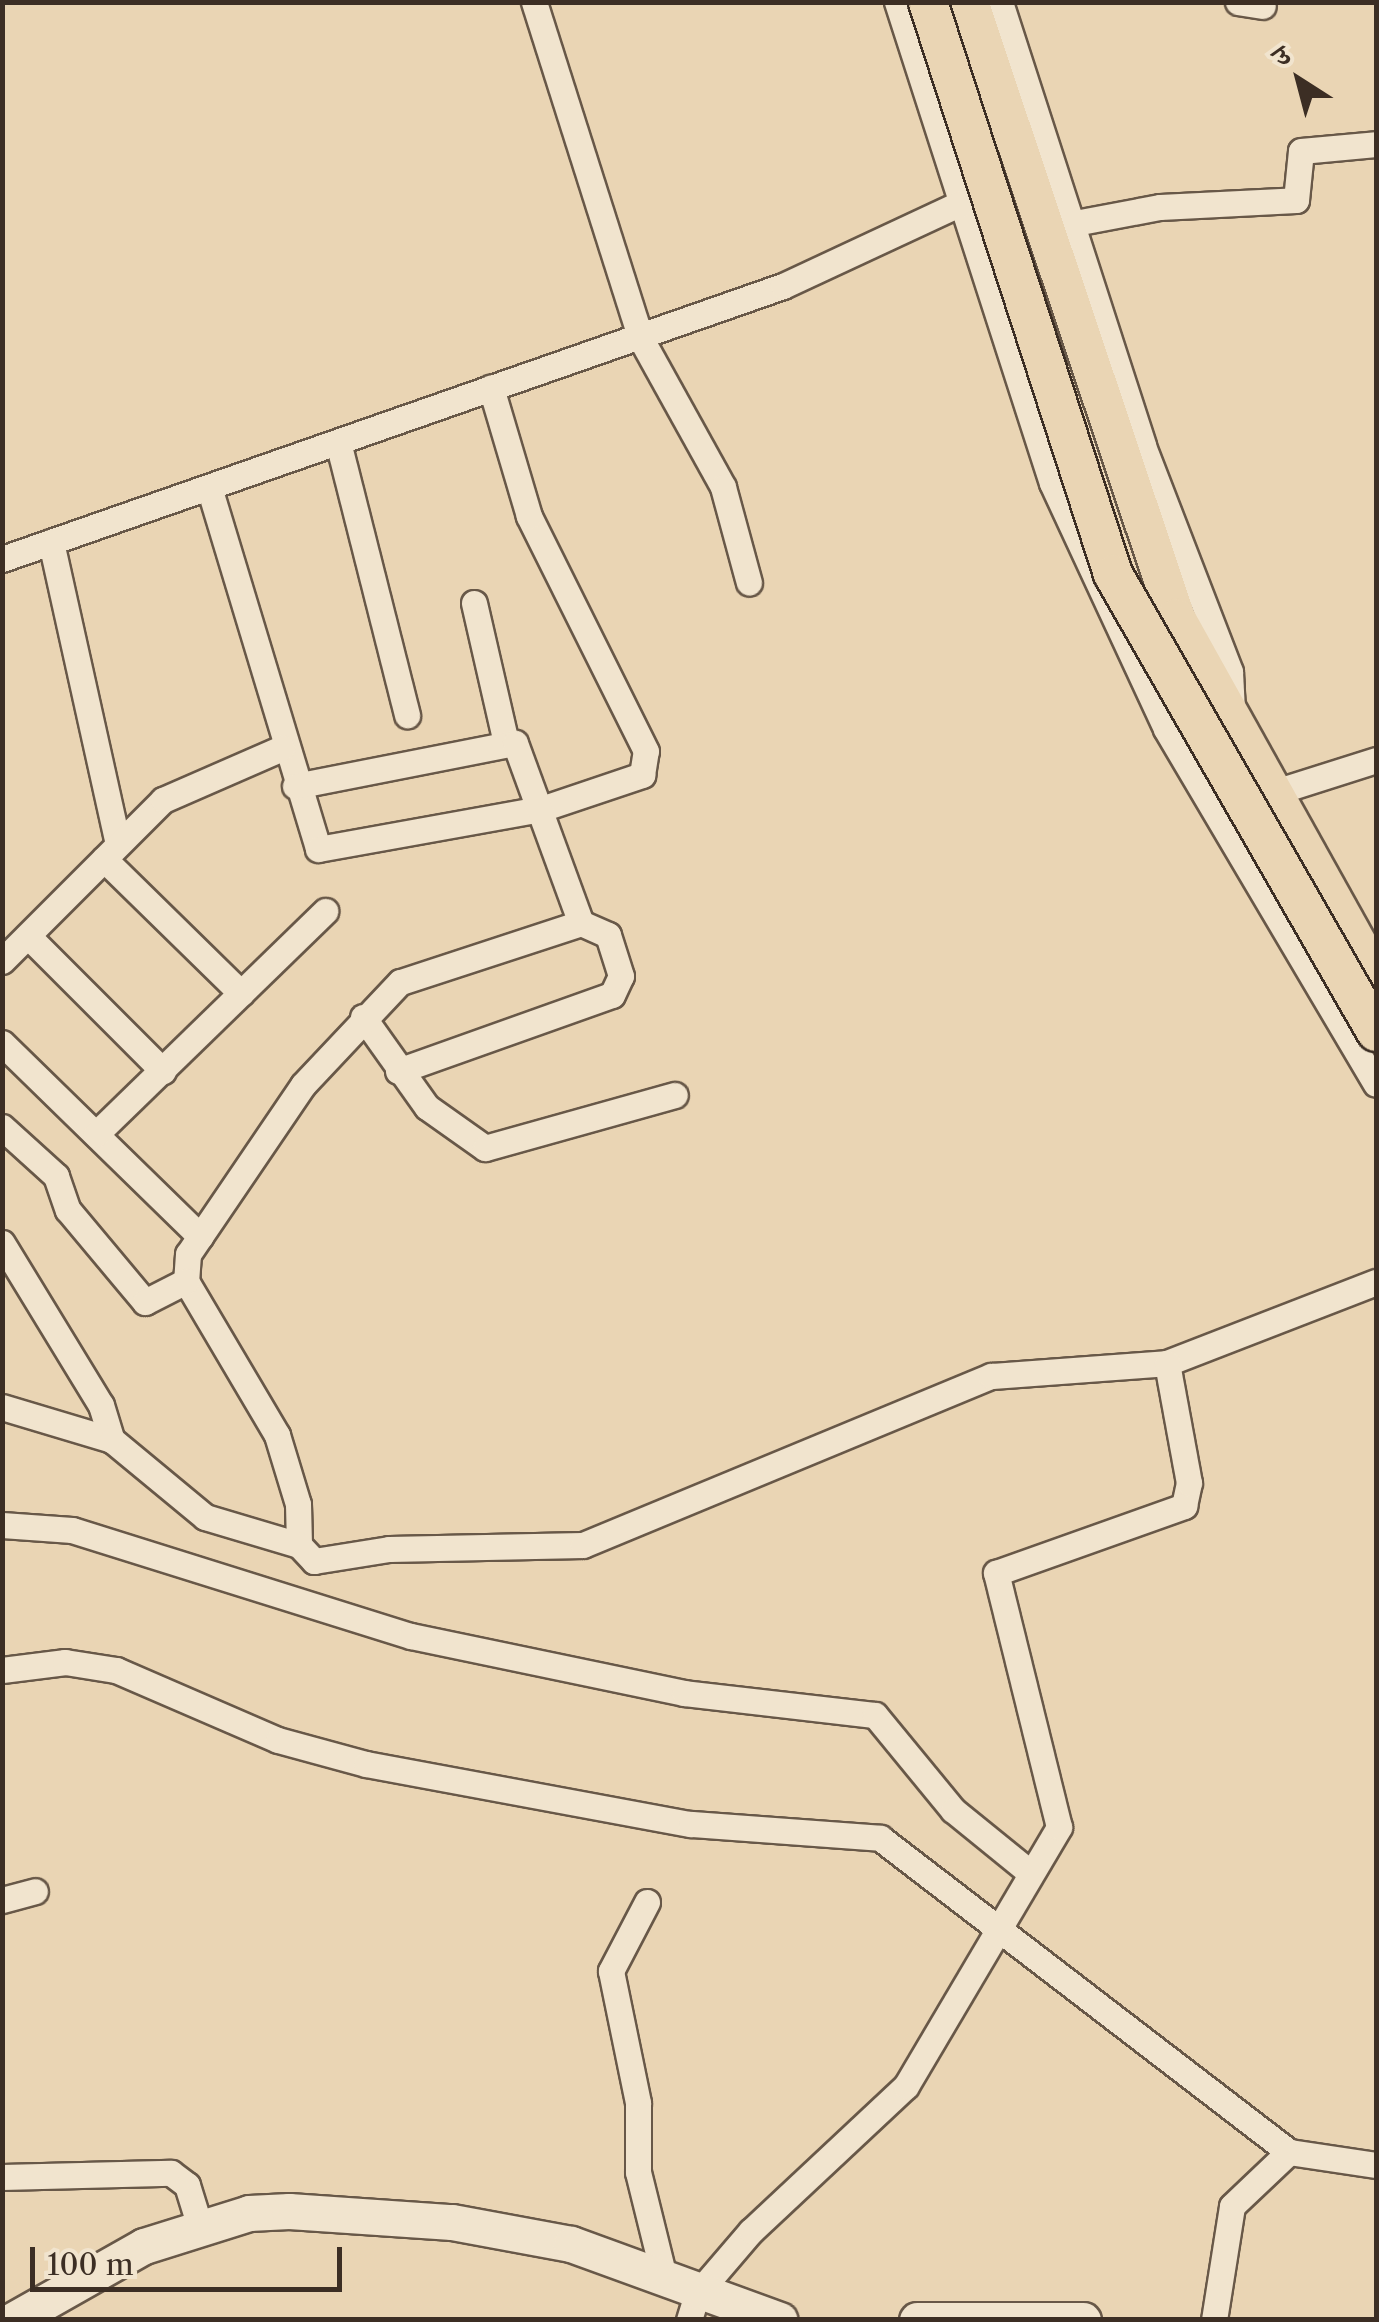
<!DOCTYPE html>
<html>
<head>
<meta charset="utf-8">
<style>
  body { margin:0 }
  #map { position:relative; width:1379px; height:2322px; overflow:hidden; background:#ead5b4; font-family:"Libre Caslon Text","Noto Serif Devanagari",serif }
  div>[style] { position:absolute }
  .roads { filter:drop-shadow(2px 0 #685848) drop-shadow(-2px 0 #685848) drop-shadow(0 2px #685848) drop-shadow(0 -2px #685848) }
  .street>* { height:25px; margin:-12.5px; padding:0 12.5px; transform-origin:12.5px; border-radius:12.5px; background:#f1e4ce }
  .secondary>* { height:35px; margin:-17.5px; padding:0 17.5px; transform-origin:17.5px; border-radius:17.5px; background:#f1e4ce }
  .primary>* { height:38px; margin:-19px; padding:0 19px; transform-origin:19px; border-radius:19px; background:#ead5b4 }
  .bridges { filter:drop-shadow(2px 0 #3c2e24) drop-shadow(-2px 0 #3c2e24) drop-shadow(0 2px #3c2e24) drop-shadow(0 -2px #3c2e24) }
  .primary-bridge>* { height:38px; margin:-19px; padding:0 19px; transform-origin:19px; border-radius:19px; background:#ead5b4 }
  span { translate:-50% -50%; white-space:nowrap; text-align:center; line-height:1.15; -webkit-text-stroke:10px #f1e4ce; paint-order:stroke }
  .frame { position:absolute; inset:0; border:5px solid #3c2e24; pointer-events:none }
  .north { position:absolute; left:1249px; top:30px; width:100px; height:100px; -webkit-text-stroke:8px #f1e4ce; paint-order:stroke; rotate:324deg; font-size:28px; font-weight:700; line-height:40px; text-align:center; color:#3c2e24 }
  .north::after { content:''; display:block; margin:auto; width:35px; height:45px; background:#3c2e24; clip-path:polygon(50% 0,100% 100%,50% 72%,0 100%) }
  .scale { position:absolute; left:30px; top:2247px; width:312px; height:45px; box-sizing:border-box; border:5px solid #3c2e24; border-top:0; padding-left:12px; font-size:30px; line-height:35px; white-space:nowrap; color:#3c2e24; -webkit-text-stroke:8px #f1e4ce; paint-order:stroke }
</style>
</head>
<body>
<div id="map">
  <div class="roads">
    <div class="street">
      <div style="left:534px;top:2px;width:351px;rotate:72.4deg"></div>
      <div style="left:640px;top:337px;width:171px;rotate:61deg"></div>
      <div style="left:723px;top:487px;width:99px;rotate:74.8deg"></div>
      <div style="left:897px;top:2px;width:505px;rotate:72.14deg"></div>
      <div style="left:1052px;top:483px;width:271px;rotate:65.1deg"></div>
      <div style="left:1166px;top:729px;width:412px;rotate:59.4deg"></div>
      <div style="left:1000px;top:2px;width:466px;rotate:72.1deg"></div>
      <div style="left:1143px;top:446px;width:242px;rotate:68.9deg"></div>
      <div style="left:1230px;top:672px;width:39px;rotate:87deg"></div>
      <div style="left:1238px;top:2px;width:25px;rotate:9deg"></div>
      <div style="left:1075px;top:223px;width:86px;rotate:-10.7deg"></div>
      <div style="left:1160px;top:207px;width:136px;rotate:-2.9deg"></div>
      <div style="left:1296px;top:200px;width:49px;rotate:-84.2deg"></div>
      <div style="left:1301px;top:151px;width:75px;rotate:-5.3deg"></div>
      <div style="left:338px;top:442px;width:282px;rotate:75.8deg"></div>
      <div style="left:209px;top:487px;width:378px;rotate:73.2deg"></div>
      <div style="left:318px;top:849px;width:227px;rotate:-10.2deg"></div>
      <div style="left:541px;top:809px;width:107px;rotate:-18.6deg"></div>
      <div style="left:642px;top:775px;width:24px;rotate:-81deg"></div>
      <div style="left:646px;top:751px;width:263px;rotate:-116.5deg"></div>
      <div style="left:529px;top:516px;width:134px;rotate:-106.5deg"></div>
      <div style="left:51px;top:542px;width:308px;rotate:77.5deg"></div>
      <div style="left:2px;top:559px;width:827px;rotate:-19.27deg"></div>
      <div style="left:783px;top:286px;width:196px;rotate:-25deg"></div>
      <div style="left:474px;top:603px;width:144px;rotate:77.1deg"></div>
      <div style="left:295px;top:786px;width:224px;rotate:-11.1deg"></div>
      <div style="left:515px;top:743px;width:192px;rotate:69.9deg"></div>
      <div style="left:1269px;top:794px;width:112px;rotate:-17.6deg"></div>
      <div style="left:104px;top:859px;width:192px;rotate:44.4deg"></div>
      <div style="left:28px;top:936px;width:191px;rotate:45deg"></div>
      <div style="left:2px;top:961px;width:228px;rotate:-45deg"></div>
      <div style="left:163px;top:800px;width:130px;rotate:-23.6deg"></div>
      <div style="left:363px;top:1017px;width:110px;rotate:54.6deg"></div>
      <div style="left:427px;top:1107px;width:71px;rotate:35.3deg"></div>
      <div style="left:485px;top:1148px;width:197px;rotate:-15.6deg"></div>
      <div style="left:2px;top:1043px;width:277px;rotate:44.3deg"></div>
      <div style="left:398px;top:1071px;width:227px;rotate:-19.6deg"></div>
      <div style="left:612px;top:995px;width:21px;rotate:-65deg"></div>
      <div style="left:621px;top:976px;width:43px;rotate:-107.6deg"></div>
      <div style="left:608px;top:935px;width:30px;rotate:-156deg"></div>
      <div style="left:581px;top:923px;width:190px;rotate:161.9deg"></div>
      <div style="left:400px;top:982px;width:141px;rotate:133.3deg"></div>
      <div style="left:303px;top:1085px;width:204px;rotate:124.2deg"></div>
      <div style="left:188px;top:1254px;width:27px;rotate:94deg"></div>
      <div style="left:186px;top:1281px;width:179px;rotate:59.4deg"></div>
      <div style="left:277px;top:1435px;width:72px;rotate:73.1deg"></div>
      <div style="left:298px;top:1504px;width:41px;rotate:88.6deg"></div>
      <div style="left:299px;top:1545px;width:22px;rotate:47deg"></div>
      <div style="left:314px;top:1561px;width:76px;rotate:-9.1deg"></div>
      <div style="left:389px;top:1549px;width:194px;rotate:-1.2deg"></div>
      <div style="left:583px;top:1545px;width:442px;rotate:-22.5deg"></div>
      <div style="left:991px;top:1376px;width:176px;rotate:-4.2deg"></div>
      <div style="left:1167px;top:1363px;width:224px;rotate:-21.2deg"></div>
      <div style="left:2px;top:1127px;width:73px;rotate:42.2deg"></div>
      <div style="left:56px;top:1176px;width:36px;rotate:71deg"></div>
      <div style="left:68px;top:1210px;width:120px;rotate:50.1deg"></div>
      <div style="left:145px;top:1302px;width:46px;rotate:-27.1deg"></div>
      <div style="left:96px;top:1134px;width:320px;rotate:-44.2deg"></div>
      <div style="left:2px;top:1243px;width:190px;rotate:58.6deg"></div>
      <div style="left:101px;top:1405px;width:37px;rotate:73deg"></div>
      <div style="left:2px;top:1407px;width:115px;rotate:16.7deg"></div>
      <div style="left:112px;top:1440px;width:121px;rotate:39.6deg"></div>
      <div style="left:205px;top:1517px;width:98px;rotate:16.6deg"></div>
      <div style="left:2px;top:1525px;width:70px;rotate:4.1deg"></div>
      <div style="left:72px;top:1530px;width:355px;rotate:17.4deg"></div>
      <div style="left:411px;top:1636px;width:279px;rotate:11.8deg"></div>
      <div style="left:684px;top:1693px;width:192px;rotate:6.6deg"></div>
      <div style="left:875px;top:1715px;width:123px;rotate:50.6deg"></div>
      <div style="left:953px;top:1810px;width:97px;rotate:39.1deg"></div>
      <div style="left:2px;top:1670px;width:64px;rotate:-7.2deg"></div>
      <div style="left:65px;top:1662px;width:52px;rotate:8.9deg"></div>
      <div style="left:116px;top:1670px;width:176px;rotate:23.4deg"></div>
      <div style="left:278px;top:1740px;width:91px;rotate:15.3deg"></div>
      <div style="left:366px;top:1764px;width:330px;rotate:10.5deg"></div>
      <div style="left:691px;top:1824px;width:190px;rotate:4.2deg"></div>
      <div style="left:880px;top:1838px;width:516px;rotate:37.51deg"></div>
      <div style="left:1289px;top:2152px;width:88px;rotate:8.5deg"></div>
      <div style="left:2px;top:1900px;width:34px;rotate:-15deg"></div>
      <div style="left:647px;top:1902px;width:78px;rotate:117.6deg"></div>
      <div style="left:611px;top:1971px;width:135px;rotate:78.4deg"></div>
      <div style="left:638px;top:2103px;width:69px;rotate:90deg"></div>
      <div style="left:638px;top:2172px;width:112px;rotate:76.1deg"></div>
      <div style="left:2px;top:2177px;width:169px;rotate:-1.4deg"></div>
      <div style="left:171px;top:2173px;width:20px;rotate:37deg"></div>
      <div style="left:187px;top:2185px;width:44px;rotate:72.8deg"></div>
      <div style="left:689px;top:2320px;width:27px;rotate:-73deg"></div>
      <div style="left:697px;top:2294px;width:83px;rotate:-49.4deg"></div>
      <div style="left:751px;top:2231px;width:212px;rotate:-43.1deg"></div>
      <div style="left:906px;top:2086px;width:301px;rotate:-59.4deg"></div>
      <div style="left:1059px;top:1827px;width:262px;rotate:-103.9deg"></div>
      <div style="left:996px;top:1573px;width:200px;rotate:-19.6deg"></div>
      <div style="left:1184px;top:1506px;width:24px;rotate:-78deg"></div>
      <div style="left:1189px;top:1483px;width:122px;rotate:-100.4deg"></div>
      <div style="left:1214px;top:2320px;width:115px;rotate:-81deg"></div>
      <div style="left:1232px;top:2206px;width:79px;rotate:-43.5deg"></div>
    </div>
    <div class="secondary">
      <div style="left:13px;top:2320px;width:150px;rotate:-29.5deg"></div>
      <div style="left:144px;top:2246px;width:110px;rotate:-17.4deg"></div>
      <div style="left:249px;top:2213px;width:40px;rotate:-2.9deg"></div>
      <div style="left:289px;top:2211px;width:163px;rotate:3.9deg"></div>
      <div style="left:452px;top:2222px;width:121px;rotate:10.5deg"></div>
      <div style="left:571px;top:2244px;width:222px;rotate:20deg"></div>
      <div style="left:917px;top:2320px;width:166px"></div>
    </div>
    <div class="primary">
      <div style="left:969px;top:2px;width:650px;rotate:71.43deg"></div>
      <div style="left:1176px;top:618px;width:412px;rotate:60.9deg"></div>
    </div>
  </div>
  <div class="bridges">
    <div class="primary-bridge">
      <div style="left:928px;top:2px;width:601px;rotate:72.08deg"></div>
      <div style="left:1113px;top:574px;width:528px;rotate:60.13deg"></div>
    </div>
  </div>
  <div class="frame"></div>
  <div class="north">उ</div>
  <div class="scale">100 m</div>
</div>
</body>
</html>
